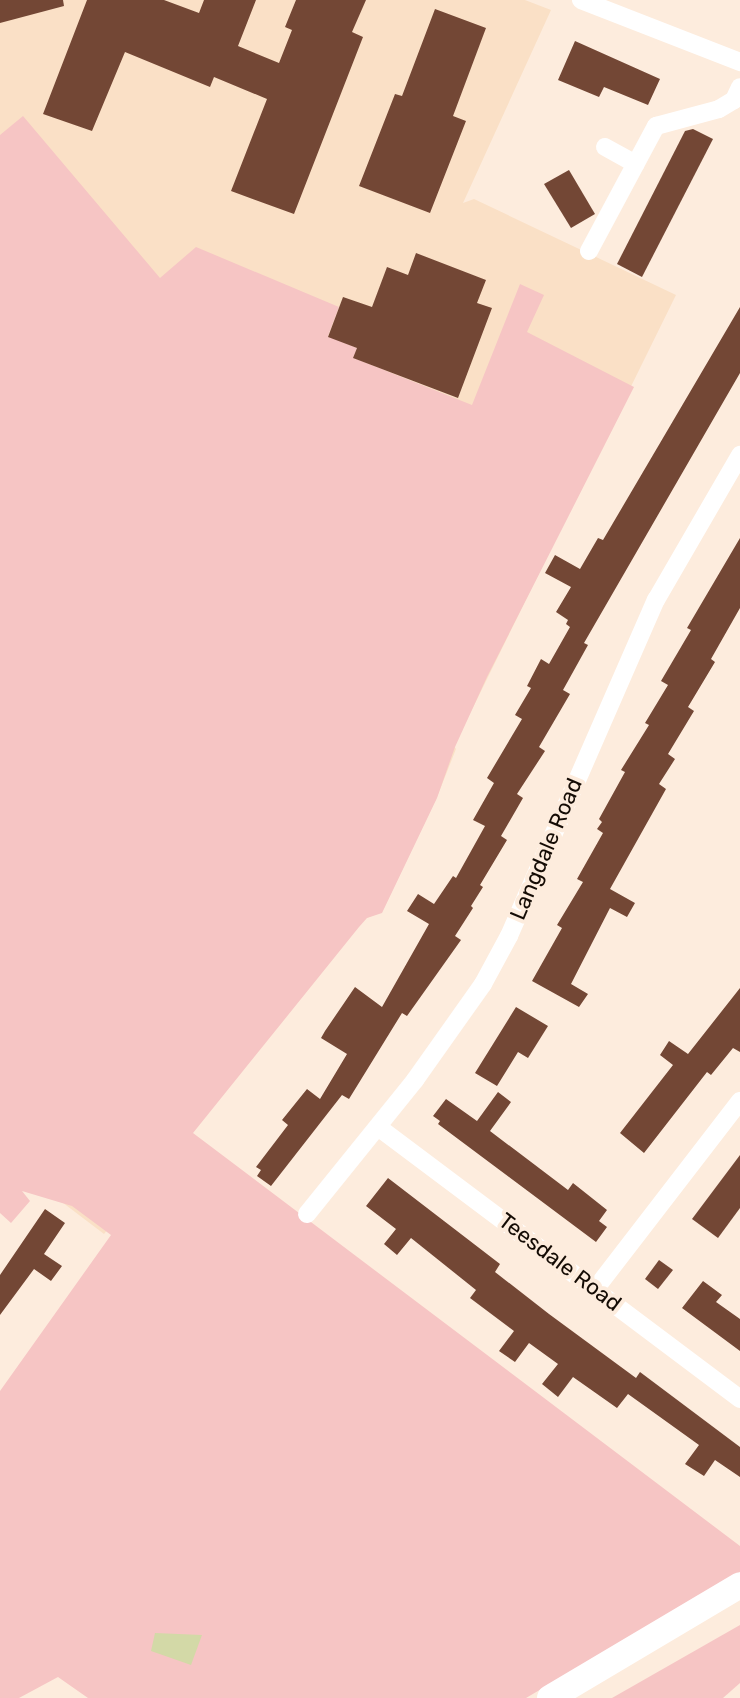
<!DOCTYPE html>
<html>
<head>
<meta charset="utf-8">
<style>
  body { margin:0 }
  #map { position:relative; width:740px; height:1698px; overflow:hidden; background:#fdecdd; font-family:Rubik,sans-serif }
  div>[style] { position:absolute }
  .built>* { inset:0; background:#fae0c6 }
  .green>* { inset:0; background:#f6c5c4 }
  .water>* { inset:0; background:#d3d9a7 }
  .building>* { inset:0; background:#734735 }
  .street>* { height:18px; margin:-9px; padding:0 9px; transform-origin:9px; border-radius:9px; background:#fff }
  .secondary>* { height:26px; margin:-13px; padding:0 13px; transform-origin:13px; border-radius:13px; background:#fff }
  span { translate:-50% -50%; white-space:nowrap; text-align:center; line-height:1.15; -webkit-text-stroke:8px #fdecdd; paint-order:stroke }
  .street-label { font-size:22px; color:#140b04 }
</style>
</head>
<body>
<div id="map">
  <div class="built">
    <div style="clip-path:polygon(0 0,525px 0,551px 10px,463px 203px,474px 199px,676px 295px,454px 746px,456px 749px,437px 797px,382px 912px,364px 919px,104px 1234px,0 1155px)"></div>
  </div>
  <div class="green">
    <div style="clip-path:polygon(23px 116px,160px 278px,196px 247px,339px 307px,328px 336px,357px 348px,354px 358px,472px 405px,520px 284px,544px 295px,527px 332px,634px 387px,487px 677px,455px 747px,437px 798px,382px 913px,367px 918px,359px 927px,193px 1133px,740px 1546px,740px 1572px,526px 1698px,88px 1698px,58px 1677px,19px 1698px,0 1698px,0 1391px,111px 1235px,72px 1206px,22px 1191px,30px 1201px,11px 1223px,0 1213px,0 135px)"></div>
    <div style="clip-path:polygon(740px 1625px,740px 1683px,723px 1698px,612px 1698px)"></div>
  </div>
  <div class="water">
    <div style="clip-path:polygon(155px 1633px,202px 1635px,191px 1665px,151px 1651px)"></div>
  </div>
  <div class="building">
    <div style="clip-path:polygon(0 0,63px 0,64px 6px,0 23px)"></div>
    <div style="clip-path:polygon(87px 0,164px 0,199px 13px,204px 0,256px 0,238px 46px,279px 63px,292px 30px,285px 27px,296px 0,366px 0,352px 32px,363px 37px,294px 214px,231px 191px,267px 99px,214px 77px,210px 87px,125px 52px,92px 131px,43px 114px)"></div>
    <div style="clip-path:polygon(435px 9px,486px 28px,453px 116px,466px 121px,430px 213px,359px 186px,395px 94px,402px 96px)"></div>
    <div style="clip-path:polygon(575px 41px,660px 79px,648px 105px,604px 87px,599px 97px,558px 80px)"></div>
    <div style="clip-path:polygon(693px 129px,713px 139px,642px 277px,617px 264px,685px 131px)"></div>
    <div style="clip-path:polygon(569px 170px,595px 214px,571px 228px,544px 184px)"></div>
    <div style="clip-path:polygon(416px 253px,486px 280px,477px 303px,492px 308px,458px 398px,353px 358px,357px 348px,328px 337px,343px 297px,372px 307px,387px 267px,408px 275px)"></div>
    <div style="clip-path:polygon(740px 307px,740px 373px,584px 643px,588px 645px,563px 690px,570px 694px,539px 747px,545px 751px,517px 794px,523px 798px,501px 836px,507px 840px,480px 885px,483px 887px,471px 906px,473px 908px,455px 936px,461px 940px,407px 1016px,402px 1013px,349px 1099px,342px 1095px,271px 1186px,257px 1176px,261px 1170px,256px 1167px,288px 1125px,282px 1120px,307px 1089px,320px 1099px,347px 1054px,321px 1038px,325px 1031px,355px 987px,382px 1007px,429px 924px,407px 911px,418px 894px,434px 904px,453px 876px,456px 878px,485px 826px,473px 820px,494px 783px,487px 778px,522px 719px,515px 715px,531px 688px,527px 686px,541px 659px,549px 664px,570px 627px,566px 624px,568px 620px,556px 612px,571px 587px,545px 573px,555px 555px,580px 569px,598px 538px,603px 540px)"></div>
    <div style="clip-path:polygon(740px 538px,740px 608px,711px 659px,715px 662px,688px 707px,694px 711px,668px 754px,675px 759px,659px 784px,666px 789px,610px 889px,635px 903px,627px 917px,610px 908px,571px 984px,588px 994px,579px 1007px,532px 981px,562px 928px,557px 925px,583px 882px,577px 879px,603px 833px,597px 829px,602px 822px,599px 819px,625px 772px,621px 770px,649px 725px,645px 723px,668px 685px,661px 681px,691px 630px,687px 628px)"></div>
    <div style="clip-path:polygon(740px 988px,740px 1052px,733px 1048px,711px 1075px,707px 1072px,644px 1153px,620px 1133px,673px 1065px,660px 1055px,669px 1041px,688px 1054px)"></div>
    <div style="clip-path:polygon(516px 1007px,548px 1026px,528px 1058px,518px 1052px,497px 1086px,475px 1073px)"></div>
    <div style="clip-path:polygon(498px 1092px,511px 1102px,490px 1131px,568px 1190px,573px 1183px,607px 1210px,599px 1221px,607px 1227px,596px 1242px,438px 1124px,440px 1121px,433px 1116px,446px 1099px,477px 1121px)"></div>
    <div style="clip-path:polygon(740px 1155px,740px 1208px,718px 1238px,692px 1219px)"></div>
    <div style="clip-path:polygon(388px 1178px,500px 1264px,495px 1272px,549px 1314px,636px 1378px,640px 1372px,740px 1447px,740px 1477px,715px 1460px,704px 1476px,685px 1464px,699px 1445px,628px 1394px,617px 1408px,573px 1377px,558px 1397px,542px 1384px,558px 1364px,529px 1343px,515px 1362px,499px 1351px,514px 1331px,470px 1298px,476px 1290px,411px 1238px,397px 1255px,384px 1244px,396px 1229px,366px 1206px)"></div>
    <div style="clip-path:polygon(45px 1209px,65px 1223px,44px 1254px,62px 1266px,51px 1281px,34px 1269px,0 1315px,0 1275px)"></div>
    <div style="clip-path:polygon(659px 1260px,673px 1270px,658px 1289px,645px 1279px)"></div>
    <div style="clip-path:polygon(703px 1281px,722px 1295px,716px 1302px,740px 1319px,740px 1351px,682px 1308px)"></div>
  </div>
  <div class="street">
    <div style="left:581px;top:0;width:171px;rotate:21.3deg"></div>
    <div style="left:605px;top:147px;width:35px;rotate:29deg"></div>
    <div style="left:589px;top:251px;width:142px;rotate:-61.8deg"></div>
    <div style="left:656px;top:126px;width:65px;rotate:-15.1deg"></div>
    <div style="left:719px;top:109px;width:17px;rotate:-31deg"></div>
    <div style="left:734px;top:100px;width:14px;rotate:-65deg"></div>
    <div style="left:378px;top:1127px;width:453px;rotate:36.9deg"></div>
    <div style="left:307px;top:1214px;width:172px;rotate:-51.1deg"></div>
    <div style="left:415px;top:1080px;width:118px;rotate:-54.7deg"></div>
    <div style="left:483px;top:984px;width:55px;rotate:-61.6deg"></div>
    <div style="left:509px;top:936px;width:367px;rotate:-66.4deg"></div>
    <div style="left:656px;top:600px;width:168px;rotate:-59.9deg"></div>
    <div style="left:596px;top:1288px;width:236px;rotate:-52.4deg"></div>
  </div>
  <div class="secondary">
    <div style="left:550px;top:1698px;width:221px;rotate:-30.7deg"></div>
  </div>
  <div class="street-label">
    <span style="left:546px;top:849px;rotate:-67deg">Langdale Road</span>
    <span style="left:560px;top:1262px;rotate:37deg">Teesdale Road</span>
  </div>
</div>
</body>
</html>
